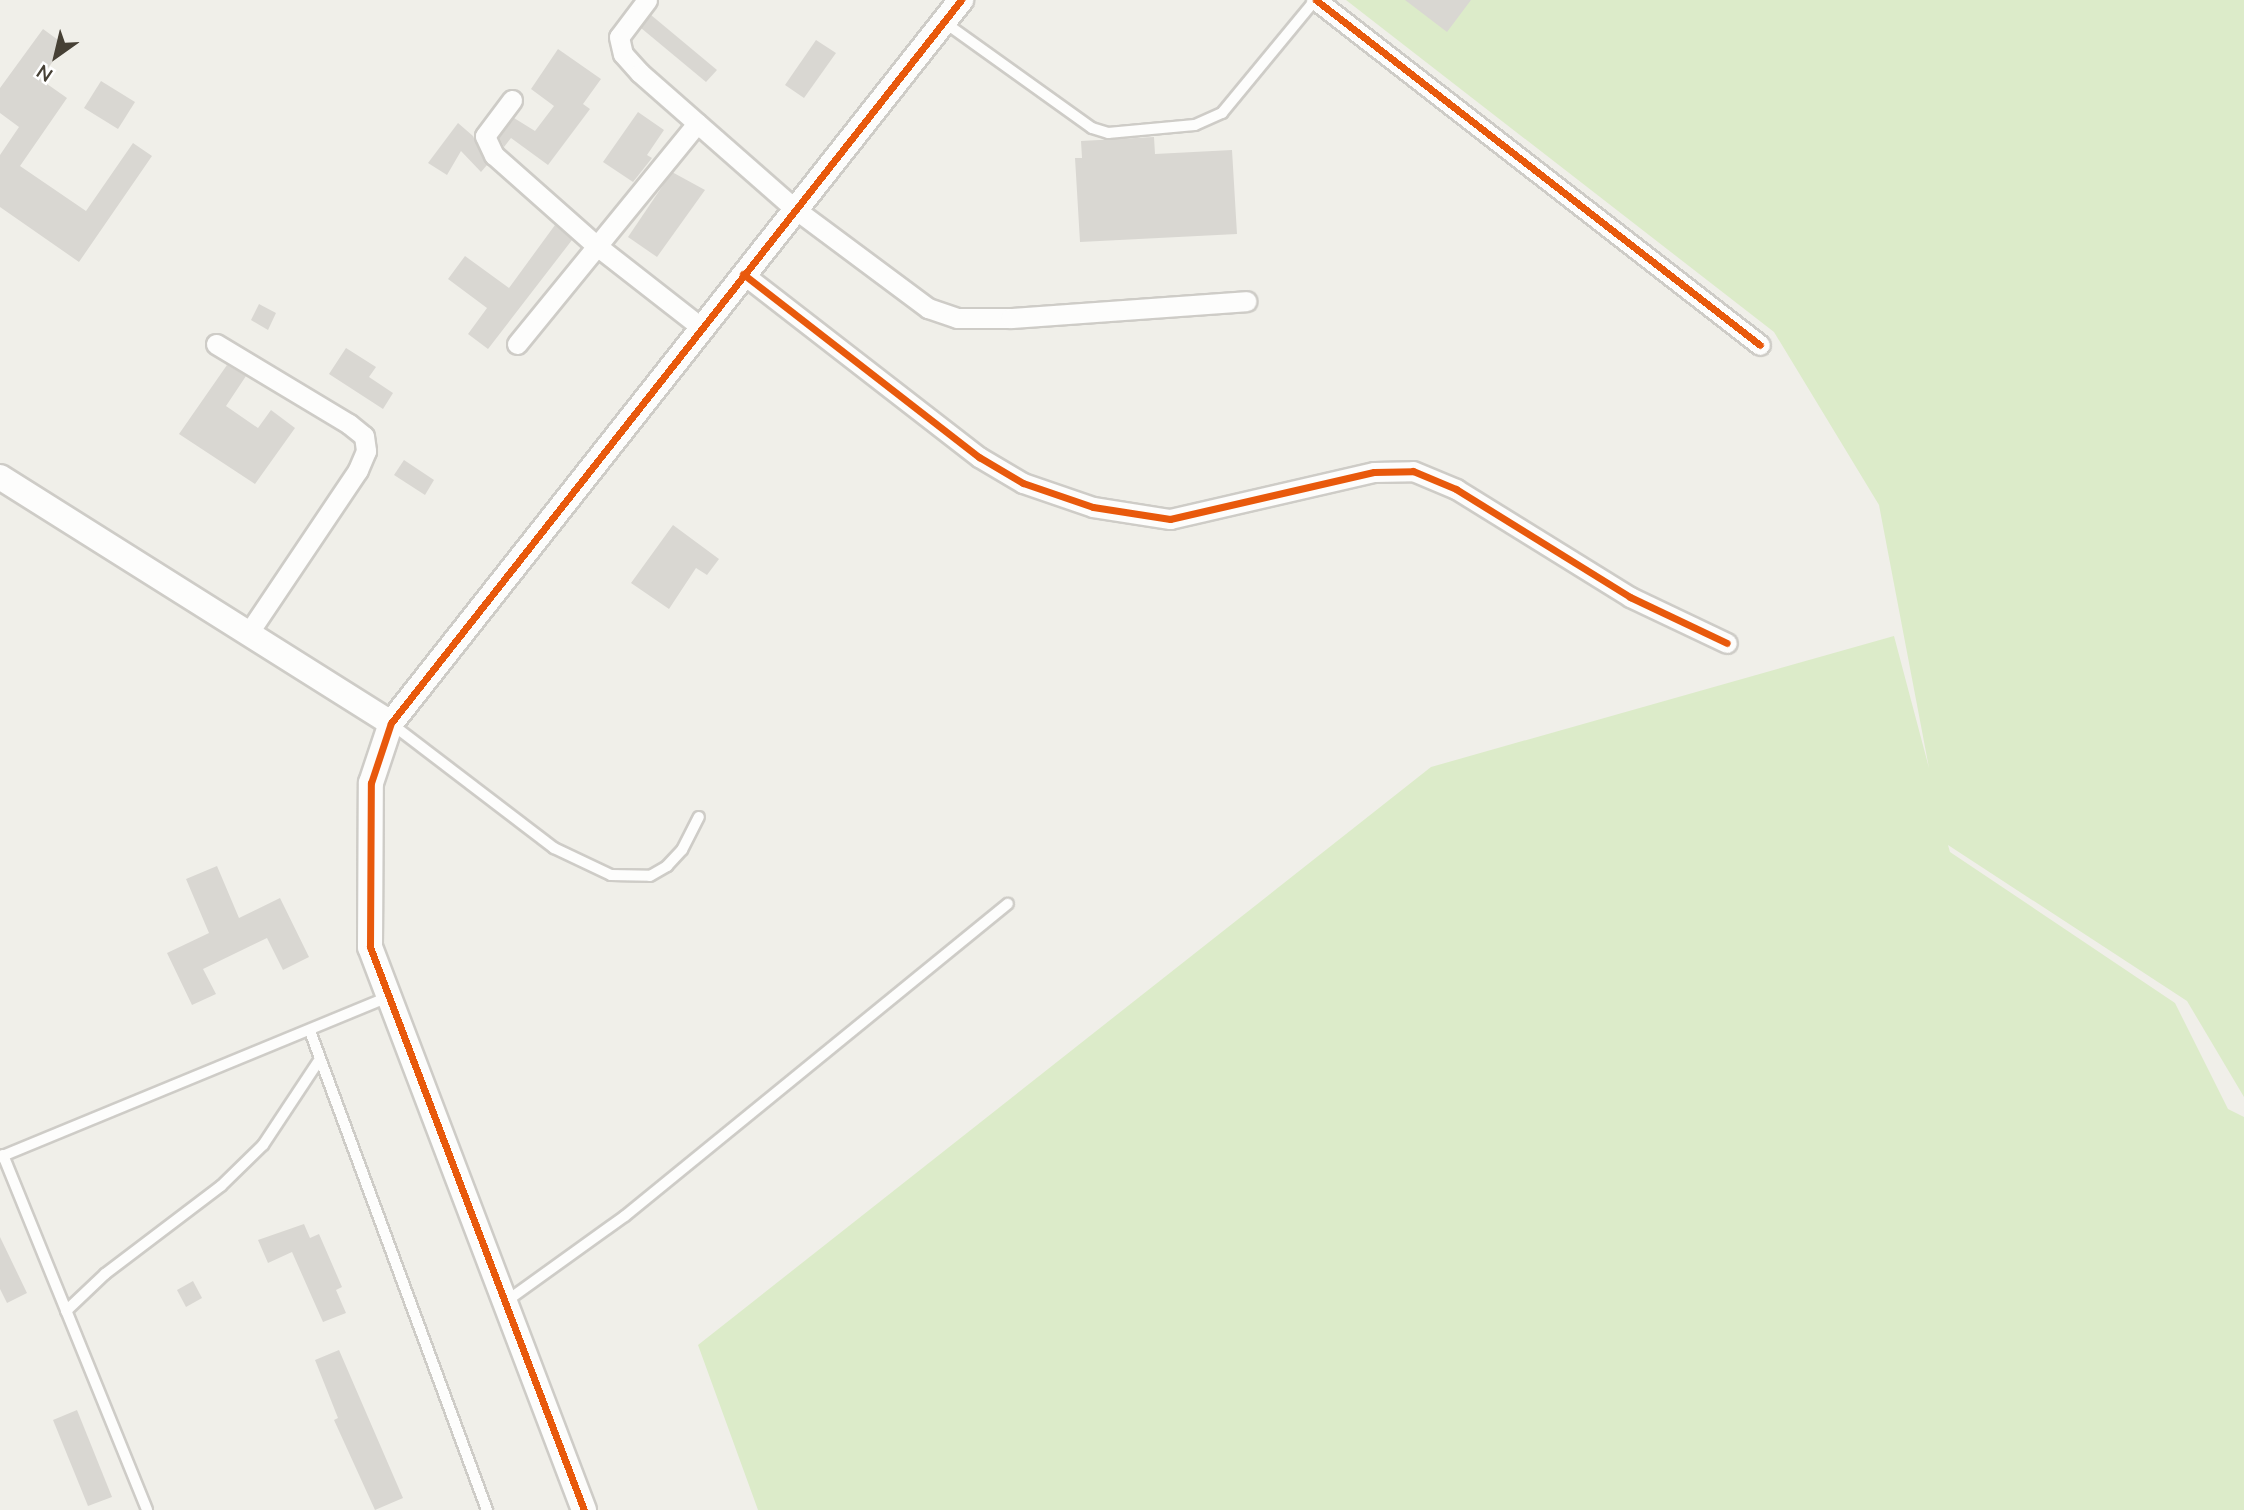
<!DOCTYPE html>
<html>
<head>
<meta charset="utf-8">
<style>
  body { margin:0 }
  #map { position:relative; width:2244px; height:1510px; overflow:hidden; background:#f0efe9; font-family:Mulish,sans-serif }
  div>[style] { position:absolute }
  .green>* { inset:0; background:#dcebc9 }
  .building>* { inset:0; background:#d9d7d2 }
  .roads { filter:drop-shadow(2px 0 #ceccc7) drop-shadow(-2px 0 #ceccc7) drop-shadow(0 2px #ceccc7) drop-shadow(0 -2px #ceccc7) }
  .service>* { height:10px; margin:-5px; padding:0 5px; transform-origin:5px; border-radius:5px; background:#fdfdfc }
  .minor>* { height:19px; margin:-9.5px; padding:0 9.5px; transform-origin:9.5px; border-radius:9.5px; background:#fdfdfc }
  .tertiary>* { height:24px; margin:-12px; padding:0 12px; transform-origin:12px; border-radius:12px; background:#fdfdfc }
  .cycleway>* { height:7px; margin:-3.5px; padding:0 3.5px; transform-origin:3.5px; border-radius:3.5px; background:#e8590c }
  span { translate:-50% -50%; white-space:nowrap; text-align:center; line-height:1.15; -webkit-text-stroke:6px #fff; paint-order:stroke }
  .north { position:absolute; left:21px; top:21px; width:70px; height:70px; -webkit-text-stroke:5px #fff; paint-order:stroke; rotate:214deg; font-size:19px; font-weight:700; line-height:28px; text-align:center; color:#464035 }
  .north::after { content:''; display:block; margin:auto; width:24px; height:32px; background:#464035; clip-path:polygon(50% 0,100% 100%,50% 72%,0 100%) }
</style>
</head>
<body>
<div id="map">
  <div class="green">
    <div style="clip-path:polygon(1346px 0,2244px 0,2244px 1097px,2187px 1001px,1948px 845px,1950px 852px,2175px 1003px,2228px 1109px,2244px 1117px,2244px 1510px,758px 1510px,698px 1345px,1431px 767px,1894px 636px,1929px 768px,1879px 505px,1774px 332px)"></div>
  </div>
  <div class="building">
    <div style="clip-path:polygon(1405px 0,1471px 0,1447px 32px)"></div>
    <div style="clip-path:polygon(651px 15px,717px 70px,706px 82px,641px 28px)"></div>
    <div style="clip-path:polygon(43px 29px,65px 45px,40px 79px,67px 98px,20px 166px,86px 211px,133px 143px,152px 156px,79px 262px,0 207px,0 155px,19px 127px,0 113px,0 88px)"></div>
    <div style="clip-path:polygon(816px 40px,836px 53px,804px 98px,785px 85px)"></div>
    <div style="clip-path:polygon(558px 49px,601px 79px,583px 104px,590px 109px,548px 165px,511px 138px,504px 147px,499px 137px,514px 118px,535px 131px,554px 106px,531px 89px)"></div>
    <div style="clip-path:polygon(101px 81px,135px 102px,118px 129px,84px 108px)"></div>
    <div style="clip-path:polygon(638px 112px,664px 130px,647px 155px,652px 158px,633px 182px,603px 162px)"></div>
    <div style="clip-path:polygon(458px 123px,473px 136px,487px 165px,481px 172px,461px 151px,447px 175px,428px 163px)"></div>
    <div style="clip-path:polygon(1154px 137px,1155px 154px,1232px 150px,1237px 234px,1080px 242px,1075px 158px,1082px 158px,1081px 141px)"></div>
    <div style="clip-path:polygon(672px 172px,705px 190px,657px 257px,628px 237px)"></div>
    <div style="clip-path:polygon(555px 225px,572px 240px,488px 349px,468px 334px,487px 308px,448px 279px,465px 256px,509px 288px)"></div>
    <div style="clip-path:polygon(259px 304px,276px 313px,268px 330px,251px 320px)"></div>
    <div style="clip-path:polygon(346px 348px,376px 367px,369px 377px,393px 393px,383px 409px,329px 374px)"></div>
    <div style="clip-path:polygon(227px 365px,246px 376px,226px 406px,258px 428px,271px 410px,295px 428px,255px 484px,179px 434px)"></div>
    <div style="clip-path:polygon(404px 460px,434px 480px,425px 495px,394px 475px)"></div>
    <div style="clip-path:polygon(673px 525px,719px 559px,707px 575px,696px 568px,669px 609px,631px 583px)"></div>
    <div style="clip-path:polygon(217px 866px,239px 918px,280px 898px,309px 957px,283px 970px,267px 938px,203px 969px,216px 994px,192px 1005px,167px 953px,209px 933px,186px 879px)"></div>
    <div style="clip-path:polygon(304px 1224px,310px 1238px,319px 1234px,342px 1287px,336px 1290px,346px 1313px,323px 1322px,292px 1252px,268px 1263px,258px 1240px)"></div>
    <div style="clip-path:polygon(0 1237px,27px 1293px,7px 1303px,0 1289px)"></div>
    <div style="clip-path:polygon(193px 1281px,202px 1298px,186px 1307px,177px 1290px)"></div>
    <div style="clip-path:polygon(339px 1350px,403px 1498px,375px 1510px,334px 1420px,338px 1418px,315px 1360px)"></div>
    <div style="clip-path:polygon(77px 1410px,112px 1497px,88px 1506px,53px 1420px)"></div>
  </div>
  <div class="roads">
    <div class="service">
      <div style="left:944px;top:22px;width:182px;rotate:35.6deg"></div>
      <div style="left:1092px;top:128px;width:17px;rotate:17deg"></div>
      <div style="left:1108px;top:133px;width:87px;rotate:-5.3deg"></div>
      <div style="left:1195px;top:125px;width:30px;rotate:-24deg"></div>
      <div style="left:1222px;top:113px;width:146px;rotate:-50.5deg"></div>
      <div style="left:393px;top:725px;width:203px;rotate:37.4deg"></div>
      <div style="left:554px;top:848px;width:63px;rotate:25.3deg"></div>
      <div style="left:611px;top:875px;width:39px;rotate:1deg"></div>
      <div style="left:650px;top:876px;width:20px;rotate:-30deg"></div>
      <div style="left:667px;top:866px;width:22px;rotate:-47deg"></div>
      <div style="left:682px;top:850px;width:37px;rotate:-63deg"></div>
      <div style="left:310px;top:1031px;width:511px;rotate:69.72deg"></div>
      <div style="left:3px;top:1155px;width:383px;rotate:67.9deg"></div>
      <div style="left:0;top:1157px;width:421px;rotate:-22.4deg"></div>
      <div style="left:508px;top:1300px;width:144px;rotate:-35.7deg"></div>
      <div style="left:625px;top:1216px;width:494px;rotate:-39.2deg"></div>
      <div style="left:66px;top:1311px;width:54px;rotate:-43.5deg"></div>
      <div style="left:105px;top:1274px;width:146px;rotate:-37.2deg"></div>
      <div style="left:221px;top:1186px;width:59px;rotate:-44.3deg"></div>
      <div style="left:263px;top:1145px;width:103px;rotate:-56.5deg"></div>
    </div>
    <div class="minor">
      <div style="left:647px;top:0;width:46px;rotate:127.1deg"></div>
      <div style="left:619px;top:37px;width:17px;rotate:77deg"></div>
      <div style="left:623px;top:54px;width:25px;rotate:48deg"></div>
      <div style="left:640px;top:73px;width:206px;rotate:41.3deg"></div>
      <div style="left:795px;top:209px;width:166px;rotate:36.7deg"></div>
      <div style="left:928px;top:308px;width:31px;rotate:19deg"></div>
      <div style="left:957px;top:318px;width:54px"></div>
      <div style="left:1011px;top:318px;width:236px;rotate:-4.1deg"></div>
      <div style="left:1316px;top:0;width:562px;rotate:37.85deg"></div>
      <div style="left:512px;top:100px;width:45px;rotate:126.9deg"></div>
      <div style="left:485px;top:136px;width:21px;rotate:65deg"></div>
      <div style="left:494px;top:155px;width:137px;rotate:41.5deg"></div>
      <div style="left:597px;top:246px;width:133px;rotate:38deg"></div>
      <div style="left:743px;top:274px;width:299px;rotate:37.8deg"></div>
      <div style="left:979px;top:457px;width:51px;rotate:30.6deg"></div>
      <div style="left:1023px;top:483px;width:74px;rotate:18.9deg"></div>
      <div style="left:1093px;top:507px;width:78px;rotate:8.9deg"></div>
      <div style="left:1170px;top:519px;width:209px;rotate:-13deg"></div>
      <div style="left:1374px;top:472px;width:39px;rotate:-1deg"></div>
      <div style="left:1413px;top:471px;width:47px;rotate:22.7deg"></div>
      <div style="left:1456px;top:489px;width:205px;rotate:31.8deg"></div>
      <div style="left:1630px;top:597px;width:107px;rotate:25.4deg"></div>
      <div style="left:216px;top:344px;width:155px;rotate:31deg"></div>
      <div style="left:349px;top:424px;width:19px;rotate:39deg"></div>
      <div style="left:364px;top:436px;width:15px;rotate:82deg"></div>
      <div style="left:366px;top:451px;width:21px;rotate:113deg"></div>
      <div style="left:358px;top:470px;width:197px;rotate:123.9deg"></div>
      <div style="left:517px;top:344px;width:285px;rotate:-50.8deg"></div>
    </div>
    <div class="tertiary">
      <div style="left:0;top:477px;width:462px;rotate:32.2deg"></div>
      <div style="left:584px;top:1510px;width:602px;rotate:-110.81deg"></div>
      <div style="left:370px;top:947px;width:164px;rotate:-89.7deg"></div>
      <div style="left:371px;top:783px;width:63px;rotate:-71.6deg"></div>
      <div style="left:391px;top:723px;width:921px;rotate:-51.75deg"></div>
    </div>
  </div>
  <div class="cycleway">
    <div style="left:1316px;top:0;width:562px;rotate:37.85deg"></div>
    <div style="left:743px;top:274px;width:299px;rotate:37.8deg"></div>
    <div style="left:979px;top:457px;width:51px;rotate:30.6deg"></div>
    <div style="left:1023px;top:483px;width:74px;rotate:18.9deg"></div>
    <div style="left:1093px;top:507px;width:78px;rotate:8.9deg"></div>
    <div style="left:1170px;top:519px;width:209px;rotate:-13deg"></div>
    <div style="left:1374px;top:472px;width:39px;rotate:-1deg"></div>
    <div style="left:1413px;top:471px;width:47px;rotate:22.7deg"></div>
    <div style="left:1456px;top:489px;width:205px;rotate:31.8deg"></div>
    <div style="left:1630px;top:597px;width:107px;rotate:25.4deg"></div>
    <div style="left:584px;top:1510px;width:602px;rotate:-110.81deg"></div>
    <div style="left:370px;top:947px;width:164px;rotate:-89.7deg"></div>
    <div style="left:371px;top:783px;width:63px;rotate:-71.6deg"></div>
    <div style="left:391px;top:723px;width:921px;rotate:-51.75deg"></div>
  </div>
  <div class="north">N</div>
</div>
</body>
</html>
